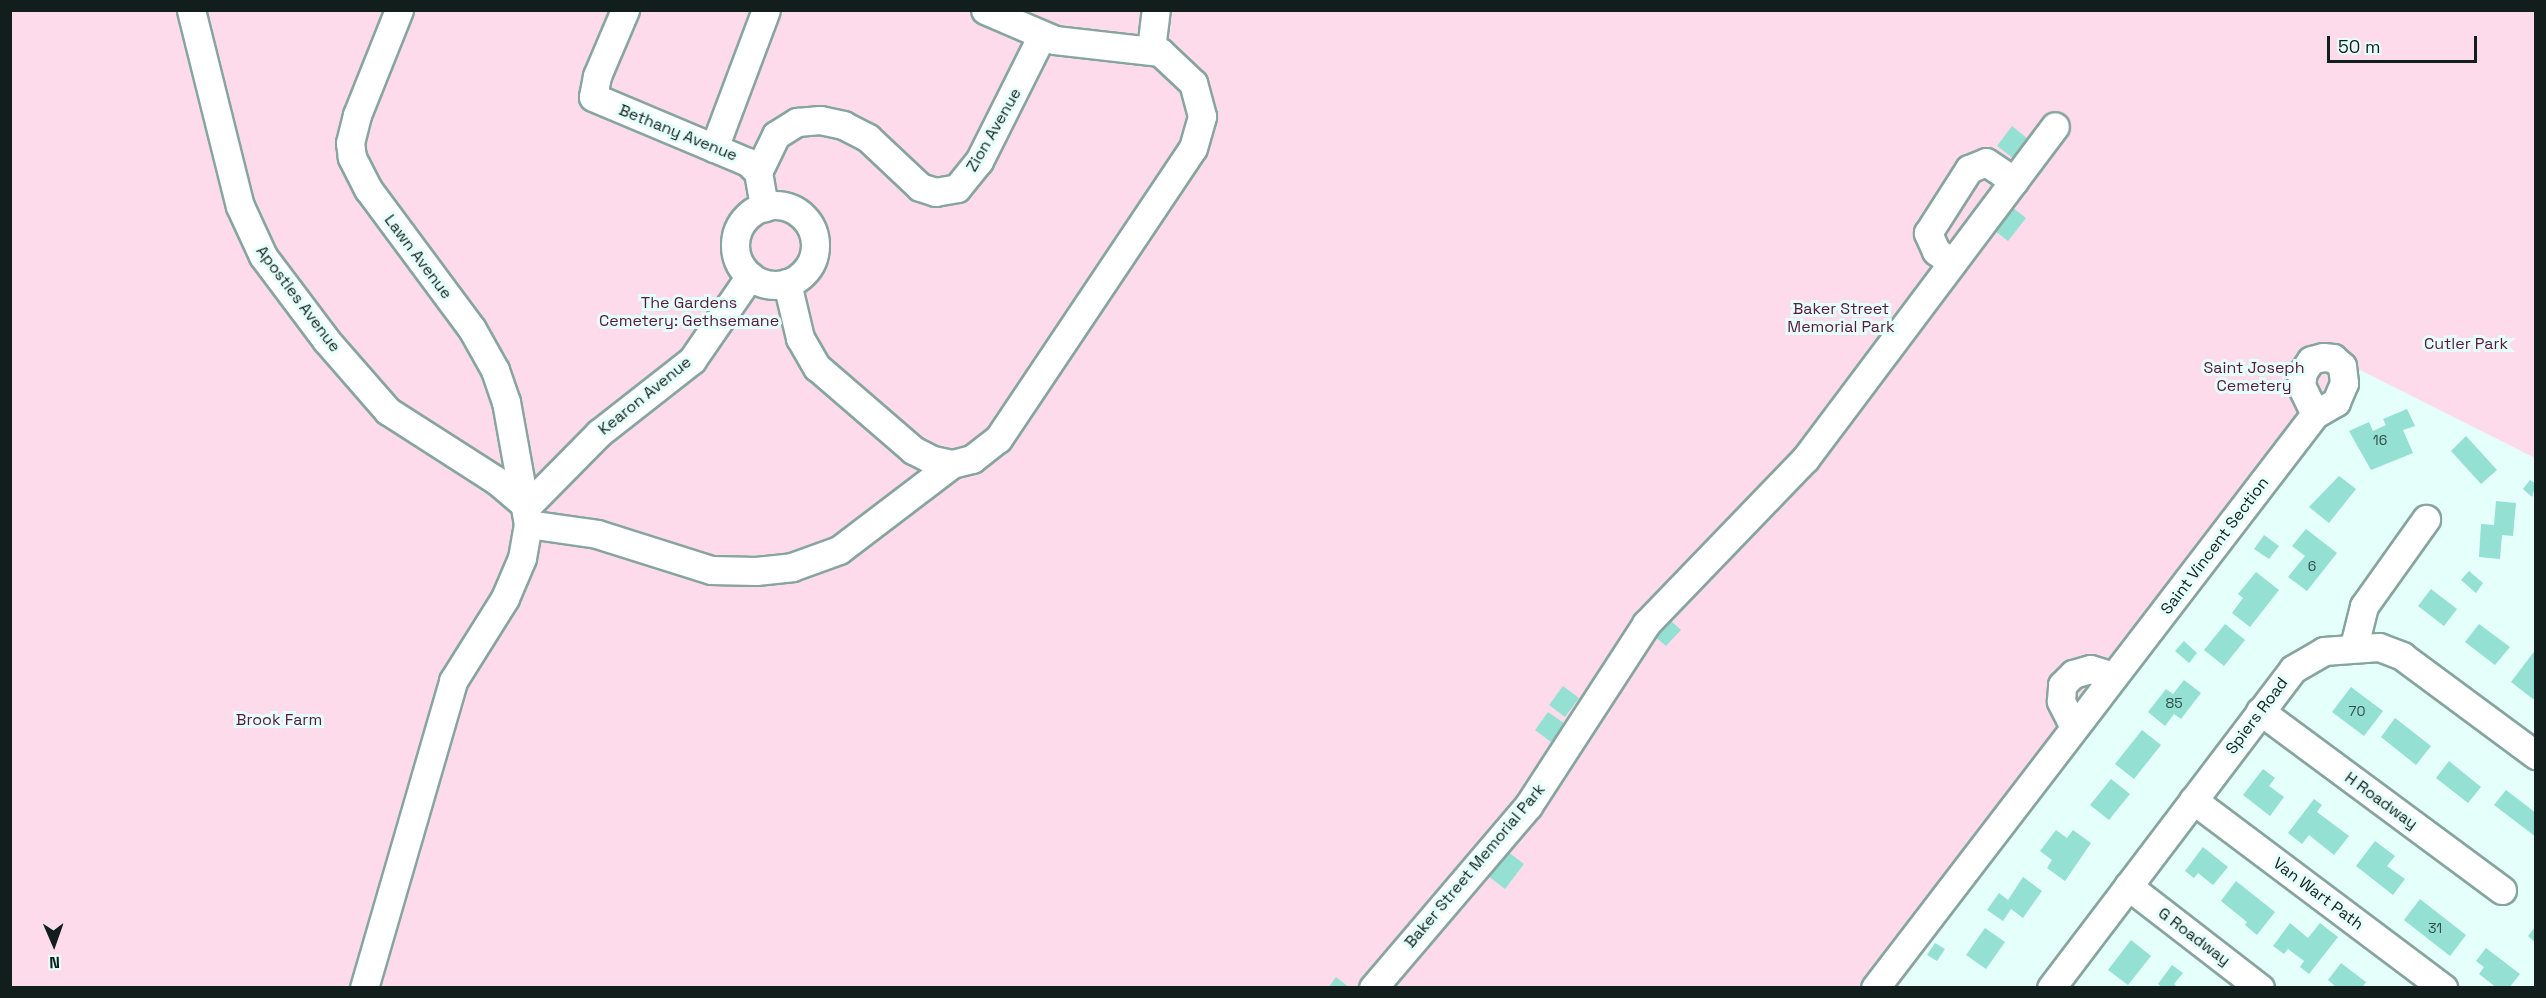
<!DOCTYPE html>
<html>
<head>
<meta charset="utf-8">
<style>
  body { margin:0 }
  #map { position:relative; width:2546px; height:998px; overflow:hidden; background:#e5fffa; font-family:"Space Grotesk",sans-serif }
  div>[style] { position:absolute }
  .green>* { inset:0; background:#fddbea }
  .building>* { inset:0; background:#94e0d2 }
  .roads { filter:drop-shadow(2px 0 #87a59f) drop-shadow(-2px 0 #87a59f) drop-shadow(0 2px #87a59f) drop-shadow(0 -2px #87a59f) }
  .minor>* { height:27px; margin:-13.5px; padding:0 13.5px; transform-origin:13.5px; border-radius:13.5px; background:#fff }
  .minor>.ring { margin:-13.5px; padding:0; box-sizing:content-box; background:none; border:27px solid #fff; border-radius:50% }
  span { translate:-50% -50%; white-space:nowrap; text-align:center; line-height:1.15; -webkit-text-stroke:6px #e5fffa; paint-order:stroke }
  .number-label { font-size:14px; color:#324e49 }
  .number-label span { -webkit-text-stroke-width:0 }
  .street-label { font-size:16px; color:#121e1b }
  .park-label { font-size:16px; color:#5b173e }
  .frame { position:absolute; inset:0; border:12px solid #121e1b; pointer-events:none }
  .north { position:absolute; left:24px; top:914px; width:60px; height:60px; -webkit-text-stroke:4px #e5fffa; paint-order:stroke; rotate:178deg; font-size:16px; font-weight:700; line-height:24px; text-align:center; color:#121e1b }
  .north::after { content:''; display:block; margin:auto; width:21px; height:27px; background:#121e1b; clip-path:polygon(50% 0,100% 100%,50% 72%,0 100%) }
  .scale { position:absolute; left:2327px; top:36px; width:150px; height:27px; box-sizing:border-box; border:3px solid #121e1b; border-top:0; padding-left:8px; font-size:18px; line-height:21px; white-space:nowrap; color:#121e1b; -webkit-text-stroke:4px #e5fffa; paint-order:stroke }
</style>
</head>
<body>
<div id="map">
  <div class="green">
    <div style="clip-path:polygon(10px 11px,2535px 11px,2535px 458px,2360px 370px,1898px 987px,11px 987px)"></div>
  </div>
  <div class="building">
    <div style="clip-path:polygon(2012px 126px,2028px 139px,2013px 158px,1997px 146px)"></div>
    <div style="clip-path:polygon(2008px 204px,2026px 218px,2008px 241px,1990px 227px)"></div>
    <div style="clip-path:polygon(2407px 409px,2415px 426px,2403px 430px,2413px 453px,2371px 470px,2349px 431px,2369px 422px,2373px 431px,2386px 425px,2383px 419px)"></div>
    <div style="clip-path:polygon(2466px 436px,2497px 470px,2481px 484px,2451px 451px)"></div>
    <div style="clip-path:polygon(2339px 476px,2356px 489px,2329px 523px,2309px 507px)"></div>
    <div style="clip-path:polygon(2530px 480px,2536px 484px,2532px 497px,2523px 489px)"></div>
    <div style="clip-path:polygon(2496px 501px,2516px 503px,2513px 536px,2502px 535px,2500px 559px,2479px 557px,2481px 524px,2494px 525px)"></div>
    <div style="clip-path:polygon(2306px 529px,2337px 553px,2307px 591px,2288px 577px,2305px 556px,2292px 546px)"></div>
    <div style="clip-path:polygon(2264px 535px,2279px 546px,2269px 559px,2254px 549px)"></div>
    <div style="clip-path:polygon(2469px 571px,2483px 583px,2476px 593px,2461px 580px)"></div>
    <div style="clip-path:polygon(2256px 572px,2279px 590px,2250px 627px,2232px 613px,2243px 598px,2238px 594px)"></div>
    <div style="clip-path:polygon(2431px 589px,2457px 609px,2444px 626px,2418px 606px)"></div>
    <div style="clip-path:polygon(1668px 618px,1681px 630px,1666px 646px,1653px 635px)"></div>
    <div style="clip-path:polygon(2225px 624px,2245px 640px,2224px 666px,2204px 650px)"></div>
    <div style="clip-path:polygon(2479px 624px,2510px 647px,2495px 665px,2465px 642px)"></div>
    <div style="clip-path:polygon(2184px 641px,2197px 653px,2189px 663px,2175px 651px)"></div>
    <div style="clip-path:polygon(2536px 649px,2536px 696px,2533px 699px,2511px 682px)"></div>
    <div style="clip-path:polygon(2184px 680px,2201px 693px,2181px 719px,2174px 714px,2165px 726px,2148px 712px,2166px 689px,2173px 694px)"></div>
    <div style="clip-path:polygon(1563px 686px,1579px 698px,1565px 717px,1549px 705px)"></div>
    <div style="clip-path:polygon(2351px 687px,2383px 711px,2364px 736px,2332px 712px)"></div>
    <div style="clip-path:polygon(1548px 712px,1565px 724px,1551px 742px,1535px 730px)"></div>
    <div style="clip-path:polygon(2395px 718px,2431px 746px,2416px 765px,2381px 737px)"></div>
    <div style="clip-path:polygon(2142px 730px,2161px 745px,2134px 779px,2115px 764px)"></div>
    <div style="clip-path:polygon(2449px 761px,2481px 787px,2468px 803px,2436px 778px)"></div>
    <div style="clip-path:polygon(2263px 769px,2275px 778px,2269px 786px,2284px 797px,2270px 816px,2243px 795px)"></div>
    <div style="clip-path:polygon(2111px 779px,2130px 794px,2109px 820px,2090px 805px)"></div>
    <div style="clip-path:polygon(2506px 790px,2536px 813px,2536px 837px,2494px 805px)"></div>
    <div style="clip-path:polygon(2314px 799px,2322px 805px,2317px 812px,2349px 836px,2334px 855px,2309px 835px,2302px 844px,2288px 833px)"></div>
    <div style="clip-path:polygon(2056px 830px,2067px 838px,2073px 830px,2091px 843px,2065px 881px,2047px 868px,2052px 860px,2040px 851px)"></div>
    <div style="clip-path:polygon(2375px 841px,2395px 856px,2387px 866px,2405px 879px,2393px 895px,2356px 866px)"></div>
    <div style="clip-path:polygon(2203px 847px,2228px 867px,2213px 885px,2198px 873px,2194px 878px,2185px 871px)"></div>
    <div style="clip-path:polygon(1507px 851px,1524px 864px,1505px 889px,1488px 876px)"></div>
    <div style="clip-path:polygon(2023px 877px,2042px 891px,2023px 918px,2011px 909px,2003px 921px,1987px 910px,1999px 893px,2008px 900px)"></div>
    <div style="clip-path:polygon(2236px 881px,2275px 912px,2257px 935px,2245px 925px,2247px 922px,2221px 901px)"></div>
    <div style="clip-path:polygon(2420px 899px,2466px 935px,2450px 956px,2404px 920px)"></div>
    <div style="clip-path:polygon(2290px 923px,2308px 938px,2320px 923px,2338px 937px,2309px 974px,2300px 967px,2304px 961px,2288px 949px,2284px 954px,2273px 946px)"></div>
    <div style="clip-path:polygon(2536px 926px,2536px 943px,2528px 936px)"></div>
    <div style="clip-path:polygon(1985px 928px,2005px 942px,1986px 969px,1966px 955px)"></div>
    <div style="clip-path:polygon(2131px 940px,2151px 956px,2128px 985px,2108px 970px)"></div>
    <div style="clip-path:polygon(1935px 943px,1945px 949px,1937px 961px,1927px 955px)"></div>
    <div style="clip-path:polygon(2486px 948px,2520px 974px,2509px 988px,2497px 988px,2479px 974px,2484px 967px,2476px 961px)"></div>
    <div style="clip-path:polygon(2341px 963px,2366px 982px,2362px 988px,2337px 988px,2328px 980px)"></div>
    <div style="clip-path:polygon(2172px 965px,2183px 973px,2174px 984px,2178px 988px,2163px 988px,2158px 984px)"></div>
    <div style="clip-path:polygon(1336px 977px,1350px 988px,1328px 988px)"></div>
  </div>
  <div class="roads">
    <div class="minor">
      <div style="left:191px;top:10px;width:202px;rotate:76deg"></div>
      <div style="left:240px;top:206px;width:55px;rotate:65.3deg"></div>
      <div style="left:263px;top:256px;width:105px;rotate:53.1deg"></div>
      <div style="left:326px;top:340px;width:94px;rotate:48.9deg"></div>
      <div style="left:388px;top:411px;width:130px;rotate:32.7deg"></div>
      <div style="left:497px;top:481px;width:39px;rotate:40deg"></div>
      <div style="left:625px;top:10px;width:72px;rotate:113deg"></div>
      <div style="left:597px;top:76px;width:21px;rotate:101deg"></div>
      <div style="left:593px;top:97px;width:168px;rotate:22.8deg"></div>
      <div style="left:748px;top:162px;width:14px;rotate:45deg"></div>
      <div style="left:758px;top:172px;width:36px;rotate:80deg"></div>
      <div style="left:1151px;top:49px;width:39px;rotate:-83deg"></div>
      <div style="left:714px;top:148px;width:147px;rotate:-69.4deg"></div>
      <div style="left:758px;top:172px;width:41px;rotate:-64.1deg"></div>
      <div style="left:776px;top:135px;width:25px;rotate:-32deg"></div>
      <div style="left:797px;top:122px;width:23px;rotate:-5deg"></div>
      <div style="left:820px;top:120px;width:24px;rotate:12deg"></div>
      <div style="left:843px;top:125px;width:28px;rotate:27deg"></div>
      <div style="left:868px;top:138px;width:71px;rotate:43.3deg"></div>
      <div style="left:920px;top:187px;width:16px;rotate:18deg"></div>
      <div style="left:935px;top:192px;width:22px;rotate:-10deg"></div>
      <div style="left:957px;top:188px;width:35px;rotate:-51deg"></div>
      <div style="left:979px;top:161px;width:139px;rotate:-63.4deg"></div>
      <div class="ring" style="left:735px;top:205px;width:53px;height:53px"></div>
      <div style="left:1952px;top:263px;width:20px;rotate:-143deg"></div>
      <div style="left:1936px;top:251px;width:20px;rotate:-114deg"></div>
      <div style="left:1928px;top:233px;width:76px;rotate:-57.4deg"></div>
      <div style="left:1969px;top:169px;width:18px;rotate:-22deg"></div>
      <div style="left:1986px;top:162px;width:34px;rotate:34deg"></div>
      <div style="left:787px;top:283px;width:57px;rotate:76.7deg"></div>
      <div style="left:800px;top:338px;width:34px;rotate:60deg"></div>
      <div style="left:817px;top:367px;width:127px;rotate:40.8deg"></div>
      <div style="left:913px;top:450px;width:22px;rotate:27deg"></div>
      <div style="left:933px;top:460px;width:19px;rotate:12deg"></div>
      <div style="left:2323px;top:357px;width:10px;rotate:6deg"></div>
      <div style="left:2333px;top:358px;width:12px;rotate:42deg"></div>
      <div style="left:2342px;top:366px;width:17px;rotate:83deg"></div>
      <div style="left:2344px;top:383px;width:21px;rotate:113deg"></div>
      <div style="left:2336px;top:402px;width:24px;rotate:150deg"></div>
      <div style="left:2315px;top:414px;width:32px;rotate:-116deg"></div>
      <div style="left:2301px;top:385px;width:13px;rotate:-81deg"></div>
      <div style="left:2303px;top:372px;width:14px;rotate:-56deg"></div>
      <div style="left:2311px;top:360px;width:12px;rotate:-14deg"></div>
      <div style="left:527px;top:506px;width:103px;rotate:-45.4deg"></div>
      <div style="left:599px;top:433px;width:118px;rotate:-38.1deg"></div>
      <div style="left:692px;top:360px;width:102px;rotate:-55.4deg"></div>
      <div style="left:528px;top:524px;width:70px;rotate:8.2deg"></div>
      <div style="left:597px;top:534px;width:120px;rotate:17.5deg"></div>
      <div style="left:711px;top:570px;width:45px;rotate:1.3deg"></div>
      <div style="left:756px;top:571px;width:36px;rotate:-6deg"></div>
      <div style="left:792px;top:567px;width:50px;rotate:-19.9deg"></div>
      <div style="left:839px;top:550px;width:142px;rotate:-37.3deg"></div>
      <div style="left:952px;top:464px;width:21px;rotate:-14deg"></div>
      <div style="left:972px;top:459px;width:33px;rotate:-38deg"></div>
      <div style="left:998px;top:439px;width:350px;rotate:-56.2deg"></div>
      <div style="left:1193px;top:148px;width:33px;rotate:-74deg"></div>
      <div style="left:1202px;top:116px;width:34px;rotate:-105deg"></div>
      <div style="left:1193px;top:83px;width:45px;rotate:-136.8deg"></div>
      <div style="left:1160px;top:52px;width:106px;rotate:-173.5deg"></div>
      <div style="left:1055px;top:40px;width:76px;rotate:-156.8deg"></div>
      <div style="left:2354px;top:646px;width:41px;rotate:-76deg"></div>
      <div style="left:2364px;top:606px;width:107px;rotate:-54.5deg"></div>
      <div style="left:2260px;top:711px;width:301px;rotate:36.5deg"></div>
      <div style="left:2073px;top:725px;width:27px;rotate:-117deg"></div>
      <div style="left:2061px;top:701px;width:16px;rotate:-86deg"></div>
      <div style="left:2062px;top:685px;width:16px;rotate:-45deg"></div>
      <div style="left:2073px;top:674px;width:18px;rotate:-16deg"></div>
      <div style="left:2090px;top:669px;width:24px;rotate:17deg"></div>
      <div style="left:2193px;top:800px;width:313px;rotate:36.9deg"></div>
      <div style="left:2128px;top:886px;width:167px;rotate:37.7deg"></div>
      <div style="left:364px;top:988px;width:320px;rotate:-73.8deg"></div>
      <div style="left:453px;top:681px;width:98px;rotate:-57.9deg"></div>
      <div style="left:505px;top:598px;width:43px;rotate:-67deg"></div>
      <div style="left:522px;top:558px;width:35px;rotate:-80deg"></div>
      <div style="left:528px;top:524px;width:124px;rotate:-100.2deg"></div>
      <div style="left:506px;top:402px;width:34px;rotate:-109deg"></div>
      <div style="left:495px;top:370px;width:47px;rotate:-119.3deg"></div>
      <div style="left:472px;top:329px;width:174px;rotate:-126.6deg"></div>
      <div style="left:368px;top:189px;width:36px;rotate:-117deg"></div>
      <div style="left:352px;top:157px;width:14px;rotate:-98deg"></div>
      <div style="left:350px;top:143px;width:29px;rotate:-76deg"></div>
      <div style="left:357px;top:115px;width:113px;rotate:-68.2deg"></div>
      <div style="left:1373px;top:988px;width:239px;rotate:-49.6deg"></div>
      <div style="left:1528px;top:806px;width:217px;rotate:-57deg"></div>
      <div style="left:1646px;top:624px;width:229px;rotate:-46.1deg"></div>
      <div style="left:1805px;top:459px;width:416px;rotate:-53.1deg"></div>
      <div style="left:1875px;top:988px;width:723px;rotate:-52.53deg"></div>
      <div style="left:2051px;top:988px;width:400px;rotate:-52.8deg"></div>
      <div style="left:2293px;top:669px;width:36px;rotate:-30deg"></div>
      <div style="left:2324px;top:651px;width:55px;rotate:-4.2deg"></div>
      <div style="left:2379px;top:647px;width:25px;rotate:21deg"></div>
      <div style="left:2402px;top:656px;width:167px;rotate:36.5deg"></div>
    </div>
  </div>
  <div class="number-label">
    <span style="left:2380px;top:440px">16</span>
    <span style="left:2312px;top:566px">6</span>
    <span style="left:2174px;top:703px">85</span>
    <span style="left:2357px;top:711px">70</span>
    <span style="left:2435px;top:928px">31</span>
  </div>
  <div class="street-label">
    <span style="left:994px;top:130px;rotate:-60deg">Zion Avenue</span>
    <span style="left:678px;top:133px;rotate:22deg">Bethany Avenue</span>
    <span style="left:418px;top:257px;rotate:53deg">Lawn Avenue</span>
    <span style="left:298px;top:299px;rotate:53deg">Apostles Avenue</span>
    <span style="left:645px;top:396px;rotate:-39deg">Kearon Avenue</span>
    <span style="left:2215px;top:546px;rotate:-53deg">Saint Vincent Section</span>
    <span style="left:2257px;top:716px;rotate:-53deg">Spiers Road</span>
    <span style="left:2381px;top:801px;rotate:36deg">H Roadway</span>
    <span style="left:1475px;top:866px;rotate:-50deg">Baker Street Memorial Park</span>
    <span style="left:2318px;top:894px;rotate:37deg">Van Wart Path</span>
    <span style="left:2194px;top:937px;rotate:37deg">G Roadway</span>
  </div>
  <div class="park-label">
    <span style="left:689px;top:312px">The Gardens<br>Cemetery: Gethsemane</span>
    <span style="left:1841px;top:318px">Baker Street<br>Memorial Park</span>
    <span style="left:2466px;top:344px">Cutler Park</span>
    <span style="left:2254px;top:377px">Saint Joseph<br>Cemetery</span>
    <span style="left:279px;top:720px">Brook Farm</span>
  </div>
  <div class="frame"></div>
  <div class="north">N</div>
  <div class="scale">50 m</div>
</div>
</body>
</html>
